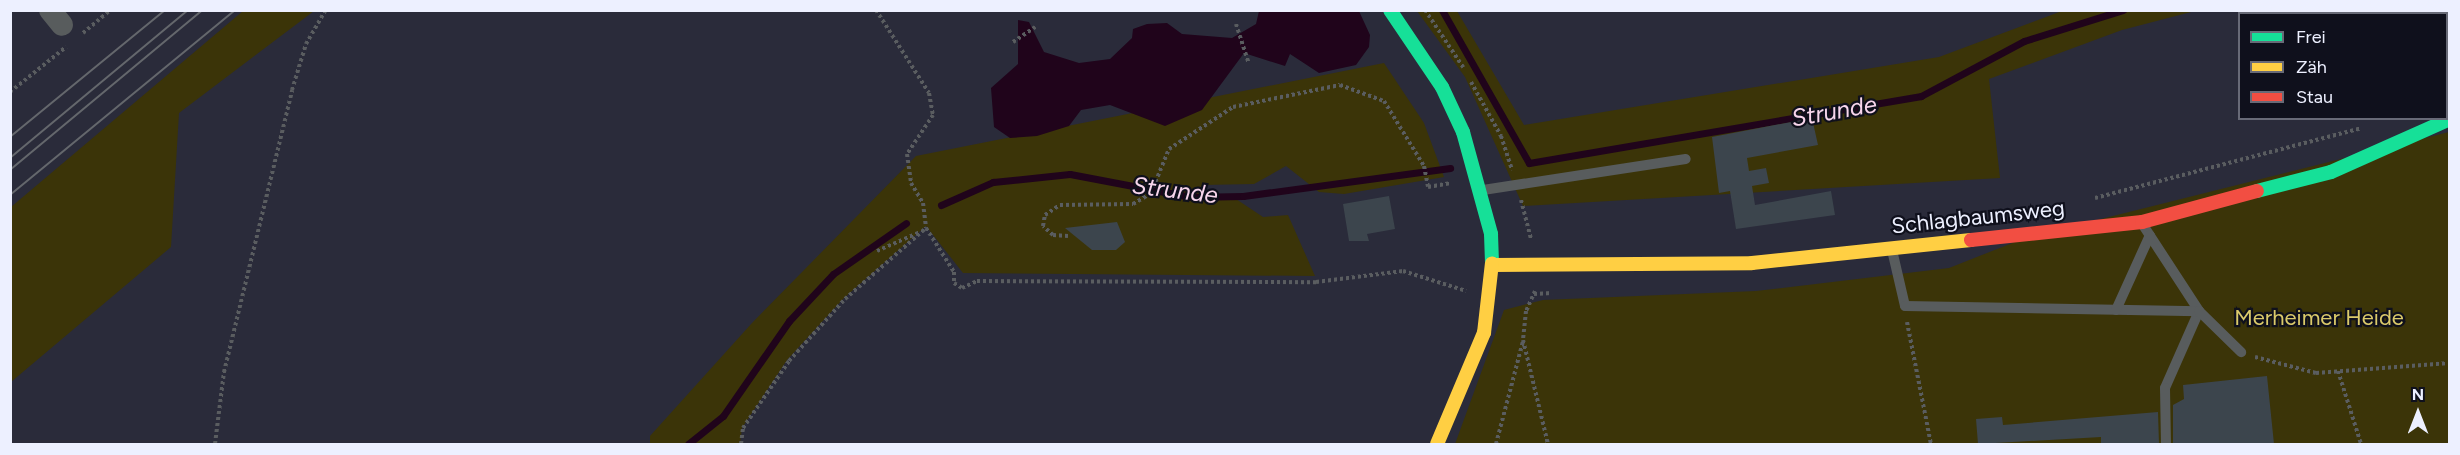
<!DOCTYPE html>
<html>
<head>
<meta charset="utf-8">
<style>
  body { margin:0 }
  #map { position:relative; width:2460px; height:455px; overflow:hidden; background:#2a2b3a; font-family:Figtree,sans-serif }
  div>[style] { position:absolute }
  .green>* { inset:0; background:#3b3408 }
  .water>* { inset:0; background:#20041b }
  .stream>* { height:7px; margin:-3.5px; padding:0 3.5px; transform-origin:3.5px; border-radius:3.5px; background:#20041b }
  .building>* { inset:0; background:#3c454d }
  .path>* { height:4px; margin-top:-2px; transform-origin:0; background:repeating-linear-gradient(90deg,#5a5d60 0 3px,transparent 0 6px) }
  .lane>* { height:10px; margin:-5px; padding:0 5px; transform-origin:5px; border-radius:5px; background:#585c5d }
  .street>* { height:22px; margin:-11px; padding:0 11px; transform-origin:11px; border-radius:11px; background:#585c5d }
  .fast>* { height:14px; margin:-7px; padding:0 7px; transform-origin:7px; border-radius:7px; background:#16e098 }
  .slow>* { height:14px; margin:-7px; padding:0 7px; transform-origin:7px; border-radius:7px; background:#ffcf43 }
  .jam>* { height:14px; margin:-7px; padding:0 7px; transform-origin:7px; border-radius:7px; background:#f24e42 }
  .tram>* { height:1.5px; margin:-0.75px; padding:0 0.75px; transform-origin:0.75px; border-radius:0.75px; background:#64676c }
  span { translate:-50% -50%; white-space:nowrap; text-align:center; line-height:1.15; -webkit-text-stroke:4.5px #0f101c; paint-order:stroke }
  .street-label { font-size:22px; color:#edf0ff }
  .park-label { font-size:22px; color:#dbca6a }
  .water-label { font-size:24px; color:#f8d6ec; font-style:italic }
  .frame { position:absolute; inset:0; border:12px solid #edf0ff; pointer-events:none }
  .legend { position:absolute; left:2238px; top:12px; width:210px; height:108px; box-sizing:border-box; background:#0f101c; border:2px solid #686a77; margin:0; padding:8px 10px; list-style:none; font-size:18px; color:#edf0ff }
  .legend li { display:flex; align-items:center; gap:12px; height:30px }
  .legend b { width:30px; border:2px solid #686a77 }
  .north { position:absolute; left:2388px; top:383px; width:60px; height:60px; -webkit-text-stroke:4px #0f101c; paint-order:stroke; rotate:0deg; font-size:16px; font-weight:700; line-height:24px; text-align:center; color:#edf0ff }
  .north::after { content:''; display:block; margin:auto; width:21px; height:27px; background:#edf0ff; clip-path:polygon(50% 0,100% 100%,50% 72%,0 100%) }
</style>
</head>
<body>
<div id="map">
  <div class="green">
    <div style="clip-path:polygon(243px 11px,314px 11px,179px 113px,171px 247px,11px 382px,11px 207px)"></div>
    <div style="clip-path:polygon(1417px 11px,1457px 11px,1524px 125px,1939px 57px,2062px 11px,2195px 11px,2122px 30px,1989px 79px,2000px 178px,1523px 206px,1465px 77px)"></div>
    <div style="clip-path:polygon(1384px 63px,1424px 123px,1444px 177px,1344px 194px,1319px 192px,1286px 166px,1254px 184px,1202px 185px,1205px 196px,1236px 199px,1263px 217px,1288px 215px,1315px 276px,963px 273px,926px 226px,844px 298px,787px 360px,742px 428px,740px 444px,650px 444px,650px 436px,752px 323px,916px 156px)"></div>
    <div style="clip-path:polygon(2449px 132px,2449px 444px,1455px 444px,1504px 310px,1543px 300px,1756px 291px,1949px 268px,2025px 238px)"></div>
  </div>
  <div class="water">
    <div style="clip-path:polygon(1259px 11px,1359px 11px,1370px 35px,1369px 47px,1356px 65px,1319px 73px,1290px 54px,1285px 66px,1244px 53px,1202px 110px,1165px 126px,1110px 105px,1081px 110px,1069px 126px,1037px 136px,1010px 138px,994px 127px,991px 88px,1018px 64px,1018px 20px,1029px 22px,1044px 52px,1079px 63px,1110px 59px,1132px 38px,1133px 29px,1147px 24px,1167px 23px,1182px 34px,1232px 38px,1256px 24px)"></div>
  </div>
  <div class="stream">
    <div style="left:1442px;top:10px;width:176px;rotate:60.4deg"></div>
    <div style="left:1529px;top:163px;width:398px;rotate:-9.7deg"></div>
    <div style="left:1921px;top:96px;width:117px;rotate:-28.1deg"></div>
    <div style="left:2024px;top:41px;width:104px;rotate:-17.4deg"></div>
    <div style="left:941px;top:205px;width:57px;rotate:-23.9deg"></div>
    <div style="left:993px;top:182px;width:77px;rotate:-5.9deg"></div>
    <div style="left:1070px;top:174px;width:123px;rotate:10.8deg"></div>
    <div style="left:1191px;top:197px;width:52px;rotate:-1.1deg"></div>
    <div style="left:1243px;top:196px;width:209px;rotate:-7.7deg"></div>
    <div style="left:688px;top:444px;width:45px;rotate:-38.7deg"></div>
    <div style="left:723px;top:416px;width:116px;rotate:-55.2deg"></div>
    <div style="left:789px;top:321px;width:64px;rotate:-46.9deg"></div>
    <div style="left:833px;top:274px;width:89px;rotate:-34.9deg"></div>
  </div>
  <div class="building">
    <div style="clip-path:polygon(1812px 118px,1818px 145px,1747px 158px,1749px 171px,1766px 168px,1769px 183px,1752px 186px,1755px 205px,1831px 191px,1835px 215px,1736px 229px,1730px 191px,1719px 193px,1712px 137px)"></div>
    <div style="clip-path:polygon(1389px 196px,1395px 229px,1367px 234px,1369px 241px,1349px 241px,1343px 204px)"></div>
    <div style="clip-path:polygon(1117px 222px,1125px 242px,1116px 250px,1092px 250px,1065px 228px)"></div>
    <div style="clip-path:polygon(2267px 376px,2274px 444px,2173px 444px,2173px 405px,2184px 399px,2183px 385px)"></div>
    <div style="clip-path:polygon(2158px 412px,2159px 444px,2101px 444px,2101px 437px,1978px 444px,1976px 419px,2002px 417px,2003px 425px)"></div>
  </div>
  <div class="path">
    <div style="left:876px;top:10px;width:98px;rotate:57.4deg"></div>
    <div style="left:929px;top:93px;width:22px;rotate:80deg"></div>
    <div style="left:933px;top:115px;width:47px;rotate:123.7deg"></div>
    <div style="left:907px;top:154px;width:29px;rotate:82deg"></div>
    <div style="left:911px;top:183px;width:23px;rotate:59deg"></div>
    <div style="left:923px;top:203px;width:25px;rotate:83deg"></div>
    <div style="left:926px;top:228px;width:52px;rotate:57.5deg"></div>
    <div style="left:954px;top:272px;width:11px;rotate:90deg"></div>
    <div style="left:954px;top:283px;width:9px;rotate:32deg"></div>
    <div style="left:962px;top:288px;width:17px;rotate:-25deg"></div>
    <div style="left:977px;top:281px;width:339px;rotate:0.2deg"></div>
    <div style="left:1316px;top:282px;width:88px;rotate:-7.2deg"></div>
    <div style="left:1403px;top:271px;width:66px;rotate:17.6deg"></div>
    <div style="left:1425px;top:10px;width:69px;rotate:56.3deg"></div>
    <div style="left:1236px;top:24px;width:40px;rotate:72deg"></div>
    <div style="left:83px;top:33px;width:35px;rotate:-40deg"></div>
    <div style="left:1013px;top:42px;width:27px;rotate:-34deg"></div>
    <div style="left:1471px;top:82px;width:62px;rotate:60.9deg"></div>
    <div style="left:1501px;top:136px;width:36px;rotate:72deg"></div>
    <div style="left:10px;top:92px;width:72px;rotate:-38.8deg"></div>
    <div style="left:2095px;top:198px;width:275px;rotate:-14.7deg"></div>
    <div style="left:1521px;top:200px;width:40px;rotate:75.6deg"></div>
    <div style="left:1068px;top:236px;width:15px;rotate:-176deg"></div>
    <div style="left:1053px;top:235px;width:13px;rotate:-138deg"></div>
    <div style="left:1043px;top:226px;width:11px;rotate:-80deg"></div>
    <div style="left:1045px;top:215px;width:18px;rotate:-34deg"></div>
    <div style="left:1060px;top:205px;width:73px;rotate:-0.8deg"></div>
    <div style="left:1133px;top:204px;width:21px;rotate:-31deg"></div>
    <div style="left:1151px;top:193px;width:48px;rotate:-67.8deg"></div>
    <div style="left:1169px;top:149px;width:77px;rotate:-33.3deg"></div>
    <div style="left:1233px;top:107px;width:109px;rotate:-11.6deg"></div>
    <div style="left:1340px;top:85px;width:47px;rotate:20deg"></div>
    <div style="left:1384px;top:101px;width:76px;rotate:58.4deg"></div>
    <div style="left:1424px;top:166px;width:21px;rotate:79deg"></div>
    <div style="left:1428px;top:187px;width:22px;rotate:-10deg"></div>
    <div style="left:877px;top:251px;width:47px;rotate:-23.8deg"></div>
    <div style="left:1535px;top:291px;width:22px;rotate:114deg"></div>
    <div style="left:1526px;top:311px;width:29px;rotate:96deg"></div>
    <div style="left:1523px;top:340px;width:107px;rotate:76.5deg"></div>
    <div style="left:1534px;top:294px;width:18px;rotate:-3deg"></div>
    <div style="left:1907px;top:322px;width:124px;rotate:78.9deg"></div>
    <div style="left:2255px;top:357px;width:63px;rotate:14.7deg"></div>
    <div style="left:2316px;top:373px;width:134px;rotate:-4.3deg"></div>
    <div style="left:2338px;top:371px;width:77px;rotate:72.5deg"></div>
    <div style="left:215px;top:444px;width:73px;rotate:-82.9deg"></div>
    <div style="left:224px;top:372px;width:290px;rotate:-76.4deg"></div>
    <div style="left:292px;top:90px;width:48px;rotate:-73.1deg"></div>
    <div style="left:306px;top:44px;width:39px;rotate:-60deg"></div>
    <div style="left:741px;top:444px;width:16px;rotate:-83deg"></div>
    <div style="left:743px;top:428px;width:81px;rotate:-55.5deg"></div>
    <div style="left:789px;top:361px;width:84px;rotate:-47.9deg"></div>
    <div style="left:845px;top:299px;width:108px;rotate:-41.2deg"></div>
    <div style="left:1496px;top:444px;width:106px;rotate:-75.3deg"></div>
  </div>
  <div class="lane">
    <div style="left:1483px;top:190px;width:205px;rotate:-8.7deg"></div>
    <div style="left:2143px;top:225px;width:103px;rotate:56.9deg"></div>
    <div style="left:2199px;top:311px;width:84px;rotate:113.8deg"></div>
    <div style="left:2165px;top:388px;width:56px;rotate:89deg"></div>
    <div style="left:1892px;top:250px;width:57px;rotate:76.9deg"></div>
    <div style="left:1905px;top:306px;width:294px;rotate:1deg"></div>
    <div style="left:2199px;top:311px;width:59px;rotate:44.3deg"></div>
    <div style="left:2116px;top:310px;width:82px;rotate:-65.6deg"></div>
  </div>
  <div class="street">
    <div style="left:50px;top:10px;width:19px;rotate:51deg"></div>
  </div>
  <div class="fast">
    <div style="left:1390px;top:10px;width:93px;rotate:56deg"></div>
    <div style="left:1442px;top:87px;width:50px;rotate:65deg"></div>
    <div style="left:1463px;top:132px;width:106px;rotate:74.6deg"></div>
    <div style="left:1491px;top:234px;width:29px;rotate:88deg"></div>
    <div style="left:2257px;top:191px;width:76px;rotate:-14.4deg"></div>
    <div style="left:2331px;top:172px;width:130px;rotate:-24deg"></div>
  </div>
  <div class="slow">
    <div style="left:1493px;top:265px;width:259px;rotate:-0.4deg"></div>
    <div style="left:1752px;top:263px;width:220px;rotate:-6deg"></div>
    <div style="left:1437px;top:444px;width:121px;rotate:-67.1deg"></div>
    <div style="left:1484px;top:333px;width:70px;rotate:-83.5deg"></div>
  </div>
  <div class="jam">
    <div style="left:1971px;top:240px;width:172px;rotate:-6deg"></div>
    <div style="left:2142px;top:222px;width:119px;rotate:-15.1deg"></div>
  </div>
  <div class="tram">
    <div style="left:10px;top:137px;width:200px;rotate:-39.3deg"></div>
    <div style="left:10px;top:158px;width:231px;rotate:-39.7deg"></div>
    <div style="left:10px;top:170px;width:251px;rotate:-39.7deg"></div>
    <div style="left:10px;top:195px;width:291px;rotate:-39.4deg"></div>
  </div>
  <div class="street-label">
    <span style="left:1978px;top:217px;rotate:-6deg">Schlagbaumsweg</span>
  </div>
  <div class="park-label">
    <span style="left:2319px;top:318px">Merheimer Heide</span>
  </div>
  <div class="water-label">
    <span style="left:1834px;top:111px;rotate:-10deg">Strunde</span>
    <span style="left:1175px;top:190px;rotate:7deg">Strunde</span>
  </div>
  <div class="frame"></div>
  <ul class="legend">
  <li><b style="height:8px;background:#16e098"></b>Frei</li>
  <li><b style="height:8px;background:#ffcf43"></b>Zäh</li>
  <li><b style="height:8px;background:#f24e42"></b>Stau</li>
  </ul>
  <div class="north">N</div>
</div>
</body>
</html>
